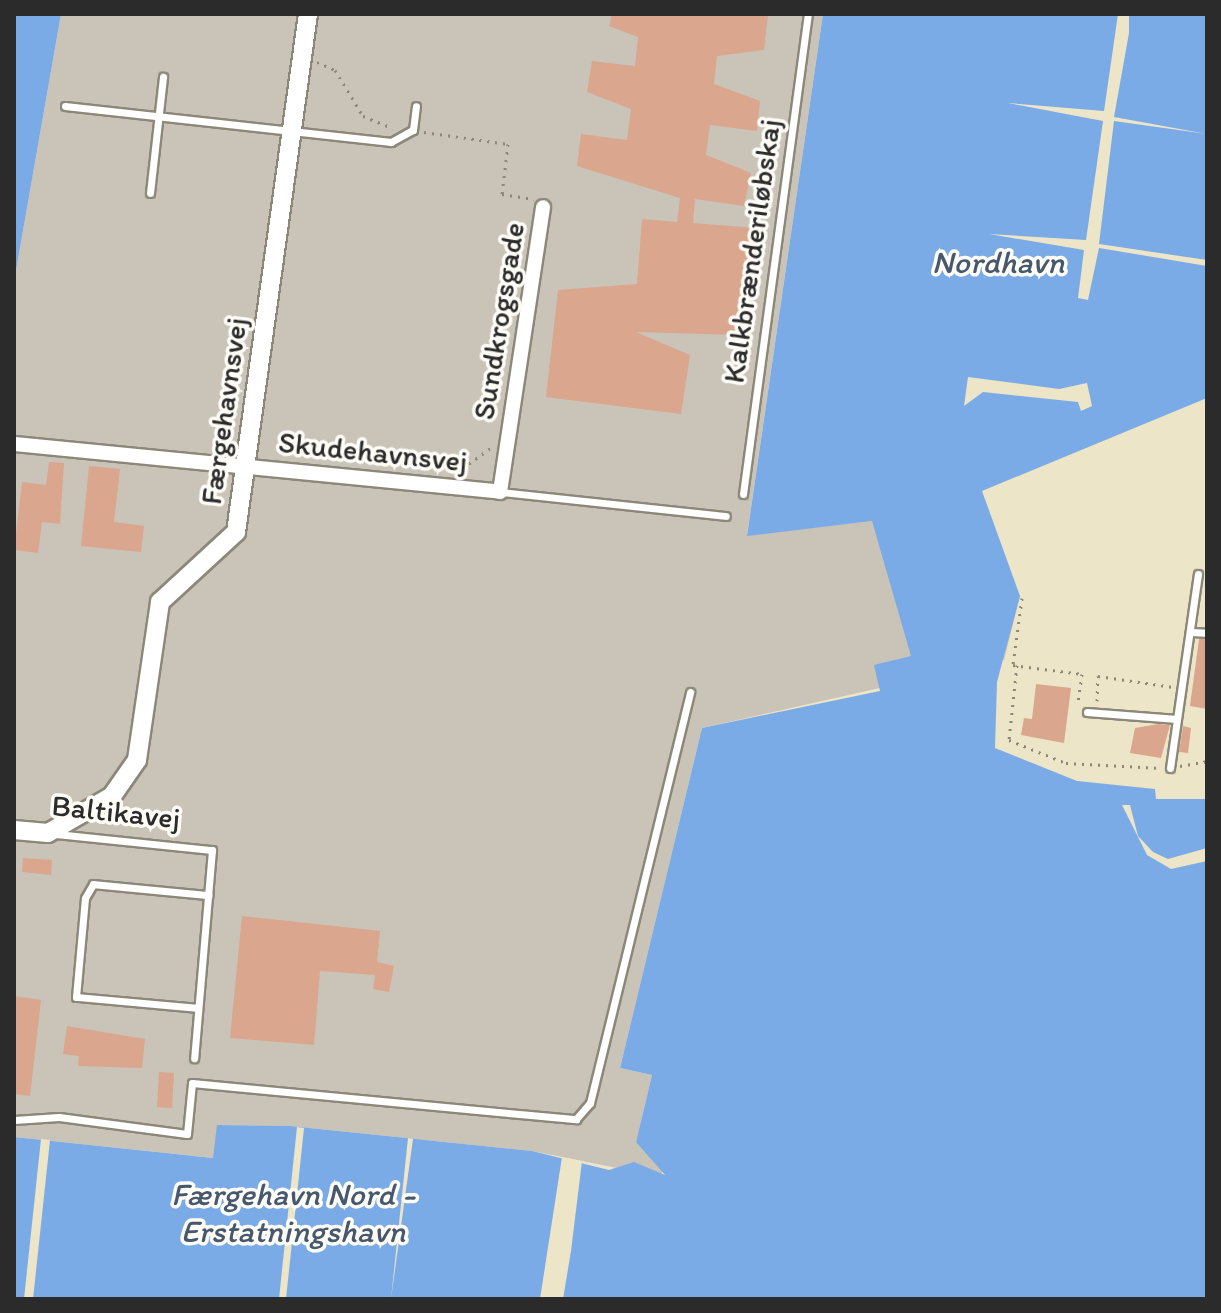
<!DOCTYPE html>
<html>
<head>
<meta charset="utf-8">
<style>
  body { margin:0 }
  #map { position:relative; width:1221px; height:1313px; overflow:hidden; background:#ede5c7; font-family:Itim,sans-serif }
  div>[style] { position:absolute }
  .industrial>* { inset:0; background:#c9c3b8 }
  .water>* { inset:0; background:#7aabe6 }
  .pier>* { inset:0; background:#ede5c7 }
  .building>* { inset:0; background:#daa68d }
  .path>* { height:3px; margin-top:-1.5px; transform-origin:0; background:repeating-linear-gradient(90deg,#8c8879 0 2px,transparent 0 8px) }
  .roads { filter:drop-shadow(2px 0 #8c8879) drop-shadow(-2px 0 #8c8879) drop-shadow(0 2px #8c8879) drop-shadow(0 -2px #8c8879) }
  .service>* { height:7px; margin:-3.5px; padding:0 3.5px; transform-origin:3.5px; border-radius:3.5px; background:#fff }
  .minor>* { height:14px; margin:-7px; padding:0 7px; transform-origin:7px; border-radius:7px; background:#fff }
  .tertiary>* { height:18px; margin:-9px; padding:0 9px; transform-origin:9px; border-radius:9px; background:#fff }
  span { translate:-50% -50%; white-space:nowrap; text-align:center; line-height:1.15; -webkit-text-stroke:7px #fdfcf7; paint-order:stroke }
  .street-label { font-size:30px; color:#2b2b2b }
  .water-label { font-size:32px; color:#47586c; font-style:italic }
  .frame { position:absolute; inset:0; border:16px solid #2b2b2b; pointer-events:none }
</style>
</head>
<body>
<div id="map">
  <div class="industrial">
    <div style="clip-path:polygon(61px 14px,823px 14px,747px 535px,872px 521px,1020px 596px,1004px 660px,702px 728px,620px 1068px,652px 1075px,636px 1142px,662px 1165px,662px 1177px,532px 1151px,290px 1126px,218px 1125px,214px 1158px,14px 1137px,14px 282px)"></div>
  </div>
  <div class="water">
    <div style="clip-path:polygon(14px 14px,61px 14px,14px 282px)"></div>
    <div style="clip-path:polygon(823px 14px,1207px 14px,1207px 398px,982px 491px,1020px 596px,997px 682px,995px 748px,1077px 781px,1155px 789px,1156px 799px,1207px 799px,1207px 1299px,14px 1299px,14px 1137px,213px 1158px,217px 1125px,290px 1126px,532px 1151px,609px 1170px,634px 1162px,665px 1175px,636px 1142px,652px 1075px,620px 1068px,702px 728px,880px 691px,874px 665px,911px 656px,872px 521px,747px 536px)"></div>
  </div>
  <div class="pier">
    <div style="clip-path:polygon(1118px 14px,1129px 14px,1129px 33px,1114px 117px,1207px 134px,1114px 121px,1099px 244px,1207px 260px,1207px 266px,1099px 248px,1088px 300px,1078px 298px,1084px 250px,989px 234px,1086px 240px,1103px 121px,1008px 103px,1104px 111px)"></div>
    <div style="clip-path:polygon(968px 377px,1059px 389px,1087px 383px,1092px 406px,1081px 411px,1078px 402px,983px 392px,964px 406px)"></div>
    <div style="clip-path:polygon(1122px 805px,1130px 805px,1138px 836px,1153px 852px,1168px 859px,1207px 848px,1207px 861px,1171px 869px,1147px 855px)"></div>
    <div style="clip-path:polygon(297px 1127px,304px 1128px,286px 1299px,279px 1299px)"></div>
    <div style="clip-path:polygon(408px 1138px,413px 1139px,391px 1299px)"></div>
    <div style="clip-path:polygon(41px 1139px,50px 1140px,33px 1299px,24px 1299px)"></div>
    <div style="clip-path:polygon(562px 1157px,582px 1161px,571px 1251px,563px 1299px,540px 1299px)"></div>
  </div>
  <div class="building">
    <div style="clip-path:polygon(612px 14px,768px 15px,764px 50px,717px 56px,714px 84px,760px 101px,757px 131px,710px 125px,706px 155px,751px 173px,744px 206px,695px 199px,693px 223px,756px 228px,743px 335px,636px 332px,690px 355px,681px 414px,546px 397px,558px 290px,637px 284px,642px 219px,677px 222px,680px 198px,577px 166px,581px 134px,627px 140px,631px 109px,587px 92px,592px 61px,635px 66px,638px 37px,609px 26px)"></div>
    <div style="clip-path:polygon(49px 462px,64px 463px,60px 524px,42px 522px,38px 553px,14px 550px,22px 482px,46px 485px)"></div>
    <div style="clip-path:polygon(89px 466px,120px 469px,114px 522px,144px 526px,141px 552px,81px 546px)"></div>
    <div style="clip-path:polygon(1199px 639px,1207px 639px,1207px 709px,1190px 706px)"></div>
    <div style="clip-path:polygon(1036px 684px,1071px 688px,1064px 743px,1021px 735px,1024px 718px,1032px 719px)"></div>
    <div style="clip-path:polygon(1159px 724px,1170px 725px,1161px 758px,1130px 753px,1135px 728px)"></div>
    <div style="clip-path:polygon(1183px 726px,1191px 728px,1188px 753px,1179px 752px)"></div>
    <div style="clip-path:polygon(23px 858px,52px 860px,51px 875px,22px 872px)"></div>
    <div style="clip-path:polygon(242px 916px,380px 931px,377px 962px,394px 966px,389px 992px,373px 989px,375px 975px,320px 971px,314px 1045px,230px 1038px)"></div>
    <div style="clip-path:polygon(14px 996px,41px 1000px,30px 1096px,14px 1094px)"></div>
    <div style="clip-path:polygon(67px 1026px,145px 1039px,142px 1068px,78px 1066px,79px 1056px,63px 1054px)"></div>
    <div style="clip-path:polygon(159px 1072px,174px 1073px,172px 1108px,157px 1107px)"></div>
  </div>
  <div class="path">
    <div style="left:317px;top:62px;width:20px;rotate:24deg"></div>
    <div style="left:335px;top:70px;width:54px;rotate:58.7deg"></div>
    <div style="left:363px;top:116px;width:32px;rotate:22deg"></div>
    <div style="left:424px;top:132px;width:85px;rotate:8.1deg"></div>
    <div style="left:508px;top:144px;width:50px;rotate:96.8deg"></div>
    <div style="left:502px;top:194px;width:32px;rotate:9deg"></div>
    <div style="left:456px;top:473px;width:44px;rotate:-35.8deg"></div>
    <div style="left:1022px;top:598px;width:68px;rotate:97.7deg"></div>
    <div style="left:1013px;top:665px;width:70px;rotate:7.4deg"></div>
    <div style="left:1082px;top:674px;width:30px;rotate:98deg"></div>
    <div style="left:1017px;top:665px;width:75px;rotate:96.1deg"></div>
    <div style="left:1009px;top:740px;width:61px;rotate:22deg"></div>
    <div style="left:1066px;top:763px;width:95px;rotate:3deg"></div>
    <div style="left:1097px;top:701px;width:25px;rotate:-88deg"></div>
    <div style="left:1098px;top:676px;width:76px;rotate:8.3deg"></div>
    <div style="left:1180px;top:766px;width:27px;rotate:-10deg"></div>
  </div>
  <div class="roads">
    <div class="service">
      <div style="left:65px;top:106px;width:328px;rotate:6.3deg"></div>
      <div style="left:391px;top:142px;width:25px;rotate:-29deg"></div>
      <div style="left:413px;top:130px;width:24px;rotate:-83deg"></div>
      <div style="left:150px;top:193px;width:117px;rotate:-83.6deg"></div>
      <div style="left:501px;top:492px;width:226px;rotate:6.1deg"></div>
      <div style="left:743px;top:494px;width:484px;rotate:-82.3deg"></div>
      <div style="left:1190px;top:632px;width:17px;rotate:3deg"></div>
      <div style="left:1087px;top:712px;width:90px;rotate:4.4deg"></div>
      <div style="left:1170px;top:768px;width:196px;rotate:-81.8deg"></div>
      <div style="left:56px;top:834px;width:157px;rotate:5.9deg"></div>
      <div style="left:212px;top:850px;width:209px;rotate:94.9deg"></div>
      <div style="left:198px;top:1008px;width:122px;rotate:-174.8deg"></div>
      <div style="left:76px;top:997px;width:99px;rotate:-84.8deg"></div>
      <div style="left:85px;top:898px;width:16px;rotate:-60deg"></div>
      <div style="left:93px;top:884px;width:116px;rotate:5.5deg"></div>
      <div style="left:14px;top:1120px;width:45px;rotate:-3.8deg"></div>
      <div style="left:59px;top:1117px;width:129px;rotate:7.6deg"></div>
      <div style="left:187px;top:1134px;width:51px;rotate:-84.4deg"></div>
      <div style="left:192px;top:1083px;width:386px;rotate:5.4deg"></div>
      <div style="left:576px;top:1119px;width:21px;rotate:-49deg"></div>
      <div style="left:590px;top:1103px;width:423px;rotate:-76.3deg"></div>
    </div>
    <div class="minor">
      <div style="left:14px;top:444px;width:488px;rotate:5.6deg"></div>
      <div style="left:500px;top:492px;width:288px;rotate:-81.4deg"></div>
    </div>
    <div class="tertiary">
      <div style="left:14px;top:830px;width:34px;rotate:5deg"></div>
      <div style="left:48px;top:833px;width:74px;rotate:-30deg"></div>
      <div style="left:112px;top:796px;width:44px;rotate:-55.2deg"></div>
      <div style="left:137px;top:760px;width:160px;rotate:-81.7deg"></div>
      <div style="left:160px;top:602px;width:103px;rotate:-42.6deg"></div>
      <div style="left:236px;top:532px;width:523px;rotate:-82.09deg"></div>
    </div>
  </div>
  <div class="street-label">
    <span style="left:752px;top:251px;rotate:-82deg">Kalkbrænderiløbskaj</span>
    <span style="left:499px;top:321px;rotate:-81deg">Sundkrogsgade</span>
    <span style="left:224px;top:411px;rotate:-82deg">Færgehavnsvej</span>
    <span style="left:373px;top:452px;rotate:6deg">Skudehavnsvej</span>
    <span style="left:116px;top:812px;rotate:6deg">Baltikavej</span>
  </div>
  <div class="water-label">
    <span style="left:998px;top:262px">Nordhavn</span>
    <span style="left:293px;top:1213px">Færgehavn Nord -<br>Erstatningshavn</span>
  </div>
  <div class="frame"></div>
</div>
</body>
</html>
